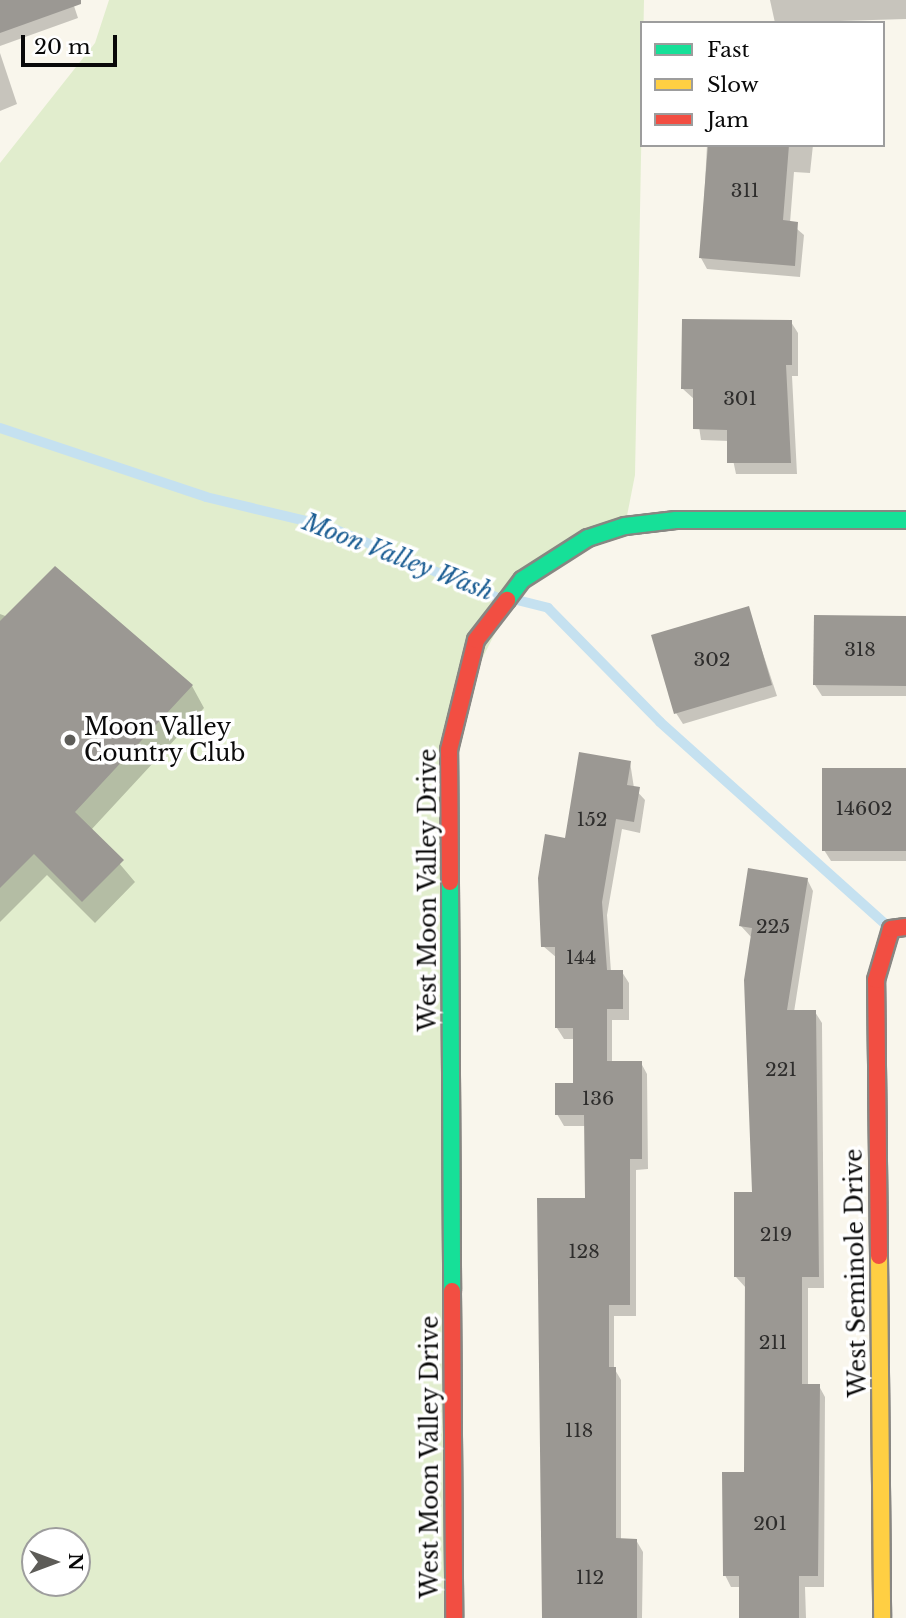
<!DOCTYPE html>
<html>
<head>
<meta charset="utf-8">
<style>
  body { margin:0 }
  #map { position:relative; width:906px; height:1618px; overflow:hidden; background:#f9f6ec; font-family:"Libre Baskerville",serif }
  div>[style] { position:absolute }
  .green>* { inset:0; background:#e1edcd }
  .shadow>* { inset:0; background:#0003 }
  .stream>* { height:10px; margin:-5px; padding:0 5px; transform-origin:5px; border-radius:5px; background:#c5e1f0 }
  .building>* { inset:0; background:#9b9893 }
  .roads { filter:drop-shadow(2px 0 #888682) drop-shadow(-2px 0 #888682) drop-shadow(0 2px #888682) drop-shadow(0 -2px #888682) }
  .fast>* { height:16px; margin:-8px; padding:0 8px; transform-origin:8px; border-radius:8px; background:#16e098 }
  .slow>* { height:16px; margin:-8px; padding:0 8px; transform-origin:8px; border-radius:8px; background:#ffcf43 }
  .jam>* { height:16px; margin:-8px; padding:0 8px; transform-origin:8px; border-radius:8px; background:#f24e42 }
  .dots>* { width:19px; height:19px; translate:-50% -50%; box-sizing:border-box; border:4px solid #fff; border-radius:50% }
  span { translate:-50% -50%; white-space:nowrap; text-align:center; line-height:1.15; -webkit-text-stroke:7px #fff; paint-order:stroke }
  .number-label { font-size:19px; color:#2e2d2c }
  .number-label span { -webkit-text-stroke-width:0 }
  .poi-label { font-size:23px; color:#090909 }
  .left { translate:0 -50%; text-align:left }
  .street-label { font-size:23px; color:#090909 }
  .water-label { font-size:24px; color:#1b5d93; font-style:italic }
  .legend { position:absolute; left:640px; top:21px; width:245px; height:126px; box-sizing:border-box; background:#fff; border:2px solid #9d9d9d; margin:0; padding:9px 12px; list-style:none; font-size:21px; color:#090909 }
  .legend li { display:flex; align-items:center; gap:14px; height:35px }
  .legend b { width:35px; border:2px solid #9d9d9d }
  .north { position:absolute; left:21px; top:1527px; width:70px; height:70px; box-sizing:border-box; background:#fff; border:2px solid #9d9d9d; border-radius:50%; rotate:90deg; font-size:19px; font-weight:700; line-height:28px; text-align:center; color:#090909 }
  .north::after { content:''; display:block; margin:auto; width:24px; height:32px; background:#5d5c58; clip-path:polygon(50% 0,100% 100%,50% 72%,0 100%) }
  .scale { position:absolute; left:21px; top:35px; width:96px; height:32px; box-sizing:border-box; border:4px solid #090909; border-top:0; padding-left:9px; font-size:21px; line-height:24px; white-space:nowrap; color:#090909; -webkit-text-stroke:5px #fff; paint-order:stroke }
</style>
</head>
<body>
<div id="map">
  <div class="green">
    <div style="clip-path:polygon(evenodd,109px 0,644px 0,635px 475px,625px 526px,522px 580px,456px 710px,454px 1618px,0 1618px,0 163px,95px 43px,109px 0,35px 1541px,77px 1541px,77px 1583px,35px 1583px,35px 1541px)"></div>
  </div>
  <div class="shadow">
    <div style="clip-path:polygon(0 0,72px 0,78px 18px,0 46px)"></div>
    <div style="clip-path:polygon(770px 0,906px 0,906px 19px,775px 23px)"></div>
    <div style="clip-path:polygon(0 53px,17px 104px,0 111px)"></div>
    <div style="clip-path:polygon(707px 145px,813px 145px,810px 173px,794px 172px,790px 223px,804px 235px,800px 277px,707px 269px,701px 258px)"></div>
    <div style="clip-path:polygon(791px 322px,798px 333px,798px 376px,792px 376px,797px 474px,736px 474px,729px 441px,701px 440px,695px 400px,683px 389px)"></div>
    <div style="clip-path:polygon(748px 608px,777px 696px,683px 724px,676px 713px)"></div>
    <div style="clip-path:polygon(0 614px,192px 686px,204px 708px,91px 830px,135px 882px,95px 923px,47px 875px,0 922px)"></div>
    <div style="clip-path:polygon(906px 617px,906px 696px,822px 696px,815px 685px)"></div>
    <div style="clip-path:polygon(630px 762px,634px 788px,645px 800px,640px 833px,622px 829px,607px 915px,611px 972px,622px 972px,629px 983px,629px 1020px,612px 1020px,612px 1063px,641px 1063px,647px 1074px,648px 1169px,636px 1170px,636px 1316px,614px 1316px,614px 1368px,621px 1380px,621px 1540px,636px 1540px,643px 1552px,642px 1618px,543px 1618px,587px 1200px,586px 1126px,564px 1126px,557px 1114px,575px 1084px,575px 1039px,564px 1039px,557px 1028px,557px 958px,543px 946px,566px 840px)"></div>
    <div style="clip-path:polygon(906px 770px,906px 861px,831px 861px,824px 850px)"></div>
    <div style="clip-path:polygon(807px 879px,813px 891px,794px 1012px,815px 1012px,822px 1023px,824px 1288px,808px 1288px,808px 1386px,819px 1386px,825px 1397px,824px 1587px,805px 1587px,806px 1618px,740px 1618px,740px 1587px,731px 1587px,725px 1575px,745px 1474px,746px 1288px,736px 1277px,754px 1194px,752px 938px,740px 925px)"></div>
  </div>
  <div class="stream">
    <div style="left:0;top:428px;width:217px;rotate:18.5deg"></div>
    <div style="left:206px;top:497px;width:124px;rotate:13.5deg"></div>
    <div style="left:327px;top:526px;width:186px;rotate:22.8deg"></div>
    <div style="left:517px;top:600px;width:32px;rotate:14deg"></div>
    <div style="left:548px;top:608px;width:160px;rotate:45.5deg"></div>
    <div style="left:660px;top:722px;width:304px;rotate:41.9deg"></div>
  </div>
  <div class="building">
    <div style="clip-path:polygon(0 0,81px 0,81px 4px,0 33px)"></div>
    <div style="clip-path:polygon(708px 145px,789px 145px,783px 220px,798px 222px,795px 266px,699px 258px)"></div>
    <div style="clip-path:polygon(682px 319px,792px 320px,792px 365px,786px 365px,791px 463px,727px 463px,727px 430px,693px 429px,693px 389px,681px 389px)"></div>
    <div style="clip-path:polygon(55px 566px,193px 685px,75px 812px,124px 860px,82px 902px,34px 854px,0 888px,0 621px)"></div>
    <div style="clip-path:polygon(749px 606px,772px 685px,674px 714px,651px 635px)"></div>
    <div style="clip-path:polygon(814px 615px,906px 616px,906px 686px,813px 685px)"></div>
    <div style="clip-path:polygon(579px 752px,631px 761px,627px 785px,640px 787px,634px 822px,616px 819px,602px 902px,607px 970px,623px 970px,623px 1009px,607px 1009px,607px 1061px,642px 1061px,642px 1159px,630px 1159px,630px 1305px,609px 1305px,609px 1367px,616px 1367px,616px 1538px,637px 1539px,637px 1618px,542px 1618px,537px 1198px,585px 1198px,584px 1115px,555px 1115px,555px 1083px,573px 1083px,573px 1028px,555px 1028px,555px 947px,541px 947px,538px 878px,545px 834px,565px 838px)"></div>
    <div style="clip-path:polygon(822px 768px,906px 768px,906px 851px,822px 851px)"></div>
    <div style="clip-path:polygon(748px 868px,808px 878px,787px 1010px,816px 1010px,819px 1277px,802px 1277px,802px 1384px,820px 1384px,818px 1576px,799px 1576px,799px 1618px,739px 1618px,739px 1576px,723px 1576px,722px 1472px,744px 1472px,745px 1277px,734px 1277px,734px 1192px,752px 1192px,744px 980px,752px 928px,739px 926px)"></div>
  </div>
  <div class="roads">
    <div class="fast">
      <div style="left:507px;top:600px;width:25px;rotate:-53deg"></div>
      <div style="left:522px;top:580px;width:78px;rotate:-32.5deg"></div>
      <div style="left:588px;top:538px;width:39px;rotate:-18deg"></div>
      <div style="left:625px;top:526px;width:51px;rotate:-6.7deg"></div>
      <div style="left:676px;top:520px;width:230px"></div>
      <div style="left:450px;top:882px;width:409px;rotate:89.7deg"></div>
    </div>
    <div class="slow">
      <div style="left:879px;top:1256px;width:362px;rotate:89.5deg"></div>
    </div>
    <div class="jam">
      <div style="left:450px;top:882px;width:132px;rotate:-90.4deg"></div>
      <div style="left:449px;top:750px;width:113px;rotate:-76.2deg"></div>
      <div style="left:476px;top:640px;width:51px;rotate:-52.2deg"></div>
      <div style="left:879px;top:1256px;width:276px;rotate:-90.6deg"></div>
      <div style="left:876px;top:980px;width:53px;rotate:-73.6deg"></div>
      <div style="left:891px;top:929px;width:15px;rotate:-8deg"></div>
      <div style="left:452px;top:1291px;width:327px;rotate:89.6deg"></div>
    </div>
  </div>
  <div class="dots">
    <div style="left:70px;top:740px;background:#5d5c58"></div>
  </div>
  <div class="number-label">
    <span style="left:745px;top:191px">311</span>
    <span style="left:740px;top:399px">301</span>
    <span style="left:860px;top:650px">318</span>
    <span style="left:712px;top:660px">302</span>
    <span style="left:864px;top:809px">14602</span>
    <span style="left:592px;top:820px">152</span>
    <span style="left:773px;top:927px">225</span>
    <span style="left:581px;top:958px">144</span>
    <span style="left:781px;top:1070px">221</span>
    <span style="left:598px;top:1099px">136</span>
    <span style="left:776px;top:1235px">219</span>
    <span style="left:584px;top:1252px">128</span>
    <span style="left:773px;top:1343px">211</span>
    <span style="left:579px;top:1431px">118</span>
    <span style="left:770px;top:1524px">201</span>
    <span style="left:590px;top:1578px">112</span>
  </div>
  <div class="poi-label">
    <span class="left" style="left:84px;top:740px">Moon Valley<br>Country Club</span>
  </div>
  <div class="street-label">
    <span style="left:428px;top:890px;rotate:-90deg">West Moon Valley Drive</span>
    <span style="left:856px;top:1273px;rotate:-91deg">West Seminole Drive</span>
    <span style="left:430px;top:1457px;rotate:-90deg">West Moon Valley Drive</span>
  </div>
  <div class="water-label">
    <span style="left:398px;top:557px;rotate:21deg">Moon Valley Wash</span>
  </div>
  <ul class="legend">
  <li><b style="height:9px;background:#16e098"></b>Fast</li>
  <li><b style="height:9px;background:#ffcf43"></b>Slow</li>
  <li><b style="height:9px;background:#f24e42"></b>Jam</li>
  </ul>
  <div class="north">N</div>
  <div class="scale">20 m</div>
</div>
</body>
</html>
